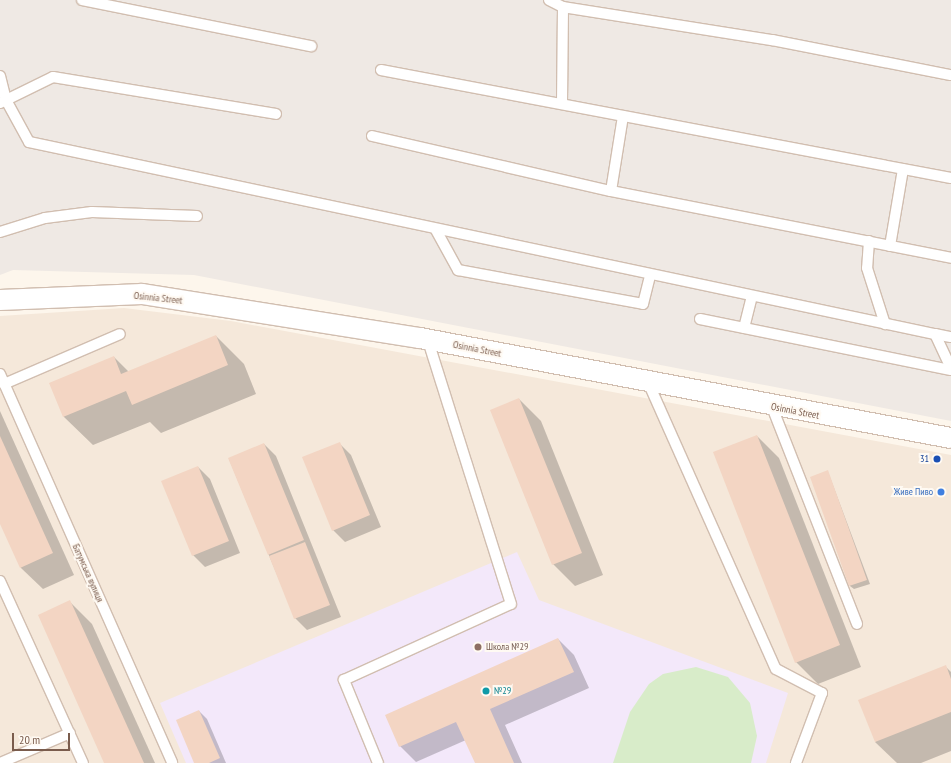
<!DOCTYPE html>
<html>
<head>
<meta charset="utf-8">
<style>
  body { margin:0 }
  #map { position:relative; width:951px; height:763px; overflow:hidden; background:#fdf6ec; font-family:"PT Sans Narrow",sans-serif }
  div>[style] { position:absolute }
  .residential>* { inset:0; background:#f5e8da }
  .industrial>* { inset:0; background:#efe9e4 }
  .education>* { inset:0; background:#f3e8fa }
  .green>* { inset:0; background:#d8ecc9 }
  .shadow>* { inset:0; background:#0003 }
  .building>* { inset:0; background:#f3d5c3 }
  .roads { filter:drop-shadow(1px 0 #d1beb0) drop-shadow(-1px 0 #d1beb0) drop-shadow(0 1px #d1beb0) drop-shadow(0 -1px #d1beb0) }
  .lane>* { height:10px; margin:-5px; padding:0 5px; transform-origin:5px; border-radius:5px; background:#fff }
  .street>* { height:20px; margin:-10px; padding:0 10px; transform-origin:10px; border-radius:10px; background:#fff }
  .dots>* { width:11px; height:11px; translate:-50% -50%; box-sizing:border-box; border:2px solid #fffaf3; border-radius:50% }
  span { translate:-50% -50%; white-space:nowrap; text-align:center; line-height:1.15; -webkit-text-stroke:4px #fffaf3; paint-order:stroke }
  .street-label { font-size:10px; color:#7a5c4d }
  .transit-label { font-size:10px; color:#164399 }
  .right { translate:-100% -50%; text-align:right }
  .shop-label { font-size:10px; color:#366cbe }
  .education-label { font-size:10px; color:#785e54 }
  .left { translate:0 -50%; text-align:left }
  .culture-label { font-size:10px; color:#0d838f }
  .scale { position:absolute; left:12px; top:733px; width:58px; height:18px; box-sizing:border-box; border:2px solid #7a5c4d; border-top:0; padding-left:5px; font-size:12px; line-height:14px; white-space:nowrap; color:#7a5c4d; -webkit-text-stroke:3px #fffaf3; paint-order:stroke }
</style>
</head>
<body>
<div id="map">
  <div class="residential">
    <div style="clip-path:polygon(124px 308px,231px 321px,951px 455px,951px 763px,0 763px,0 316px)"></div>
  </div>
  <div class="industrial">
    <div style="clip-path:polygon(0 0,951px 0,951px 421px,194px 275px,13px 270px,0 275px)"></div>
  </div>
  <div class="education">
    <div style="clip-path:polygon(517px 552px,539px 600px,788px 693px,766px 763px,186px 763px,160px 703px)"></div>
  </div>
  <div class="green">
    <div style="clip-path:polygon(696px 667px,728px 677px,750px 703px,757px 736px,751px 763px,613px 763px,630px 712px,649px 684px,663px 674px)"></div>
  </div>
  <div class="shadow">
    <div style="clip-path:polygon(216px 336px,244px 364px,256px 394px,161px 433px,150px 422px,93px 445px,64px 417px,51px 383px,114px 357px,129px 372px)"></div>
    <div style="clip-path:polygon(519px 399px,541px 421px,603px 575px,575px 586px,553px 564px)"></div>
    <div style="clip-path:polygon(0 411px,74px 575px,43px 589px,21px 568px,0 522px)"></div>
    <div style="clip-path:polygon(757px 436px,779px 458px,861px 667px,818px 684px,796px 662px)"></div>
    <div style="clip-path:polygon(339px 443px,351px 455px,381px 527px,345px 542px,333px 530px)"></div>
    <div style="clip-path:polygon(264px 444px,276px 456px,341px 617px,307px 630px,295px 618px,229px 459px)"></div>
    <div style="clip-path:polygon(198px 467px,210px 479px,240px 553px,205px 567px,193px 555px)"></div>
    <div style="clip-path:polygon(828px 472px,870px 584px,854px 589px,850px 586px)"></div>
    <div style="clip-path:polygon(70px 602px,92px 624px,155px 763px,105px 763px)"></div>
    <div style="clip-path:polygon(558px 639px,574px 655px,589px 688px,505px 725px,522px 763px,476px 763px,466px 740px,416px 762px,400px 746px,386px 716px)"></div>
    <div style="clip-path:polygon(945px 666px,951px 672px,951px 751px,921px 763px,897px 763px,875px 742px)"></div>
    <div style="clip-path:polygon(199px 711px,207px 719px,226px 763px,195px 763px)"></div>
  </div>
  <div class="building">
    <div style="clip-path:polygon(216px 335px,228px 365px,132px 405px,126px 391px,63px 417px,49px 383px,114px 356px,121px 374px)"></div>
    <div style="clip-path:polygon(519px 398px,582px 553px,552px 565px,490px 410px)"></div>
    <div style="clip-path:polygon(757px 435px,840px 645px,795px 663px,713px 452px)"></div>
    <div style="clip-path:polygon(0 436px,53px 553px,20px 568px,0 524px)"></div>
    <div style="clip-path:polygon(340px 442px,370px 515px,332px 531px,302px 457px)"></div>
    <div style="clip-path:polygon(264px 443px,304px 540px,268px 555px,228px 458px)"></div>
    <div style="clip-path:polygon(198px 466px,229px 541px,192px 556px,161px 481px)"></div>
    <div style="clip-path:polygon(828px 470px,867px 580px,849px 586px,810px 477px)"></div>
    <div style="clip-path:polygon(305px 542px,330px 605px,294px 619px,269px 556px)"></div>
    <div style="clip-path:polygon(70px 600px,144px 763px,104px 763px,38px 615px)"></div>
    <div style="clip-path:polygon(558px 638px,574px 672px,490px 709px,514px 763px,475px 763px,456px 722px,399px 747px,385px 715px)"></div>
    <div style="clip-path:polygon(946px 665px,951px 679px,951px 712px,875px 742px,858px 700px)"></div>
    <div style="clip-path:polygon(199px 710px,220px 758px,209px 763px,194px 763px,176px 720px)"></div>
  </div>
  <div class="roads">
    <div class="lane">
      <div style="left:82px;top:0;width:234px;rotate:11.4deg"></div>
      <div style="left:549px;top:0;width:16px;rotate:27deg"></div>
      <div style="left:563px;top:7px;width:97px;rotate:90.6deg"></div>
      <div style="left:563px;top:7px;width:212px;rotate:9deg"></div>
      <div style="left:772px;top:40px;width:182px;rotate:11.1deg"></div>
      <div style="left:381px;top:70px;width:580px;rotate:10.73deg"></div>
      <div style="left:0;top:76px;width:25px;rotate:76deg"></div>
      <div style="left:6px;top:100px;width:48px;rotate:61.3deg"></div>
      <div style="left:29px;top:142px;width:926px;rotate:11.97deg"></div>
      <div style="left:935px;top:334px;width:38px;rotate:65deg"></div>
      <div style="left:0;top:103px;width:59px;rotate:-26.1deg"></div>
      <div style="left:53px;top:77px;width:226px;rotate:9.4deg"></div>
      <div style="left:372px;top:136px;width:245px;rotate:13deg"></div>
      <div style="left:611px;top:191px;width:347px;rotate:11.1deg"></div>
      <div style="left:611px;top:191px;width:76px;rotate:-80.9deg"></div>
      <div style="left:436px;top:230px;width:46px;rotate:61.2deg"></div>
      <div style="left:458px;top:270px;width:188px;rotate:10.4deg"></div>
      <div style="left:643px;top:304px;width:30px;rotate:-76deg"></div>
      <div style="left:0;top:232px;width:47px;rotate:-17.3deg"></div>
      <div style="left:45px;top:218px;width:47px;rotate:-7.3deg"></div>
      <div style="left:92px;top:212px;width:105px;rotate:2.2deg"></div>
      <div style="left:869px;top:241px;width:27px;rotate:94deg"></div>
      <div style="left:867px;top:268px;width:59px;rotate:72.2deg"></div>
      <div style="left:890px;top:246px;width:78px;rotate:-80.4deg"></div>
      <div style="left:700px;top:319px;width:256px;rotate:11.5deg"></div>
      <div style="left:744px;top:328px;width:33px;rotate:-76deg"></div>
      <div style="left:935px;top:334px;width:16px;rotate:11deg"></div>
      <div style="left:0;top:374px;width:425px;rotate:66.1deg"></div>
      <div style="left:648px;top:382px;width:314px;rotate:66deg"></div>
      <div style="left:776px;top:669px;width:52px;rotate:27.6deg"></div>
      <div style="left:822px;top:693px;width:75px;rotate:110.4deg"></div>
      <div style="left:4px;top:384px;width:126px;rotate:-23.3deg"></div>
      <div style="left:772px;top:407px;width:233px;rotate:68.6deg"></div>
      <div style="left:0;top:581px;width:200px;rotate:65.5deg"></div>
      <div style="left:0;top:763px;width:76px;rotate:-23.2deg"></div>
      <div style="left:378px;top:763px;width:90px;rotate:-112.3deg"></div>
      <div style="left:344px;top:680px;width:183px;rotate:-24.5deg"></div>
      <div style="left:511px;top:604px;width:277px;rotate:-107.5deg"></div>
    </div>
    <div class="street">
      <div style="left:0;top:300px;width:142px;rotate:-2.4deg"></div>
      <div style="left:142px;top:294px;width:281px;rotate:9deg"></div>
      <div style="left:420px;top:338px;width:540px;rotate:10.67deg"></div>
    </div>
  </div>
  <div class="dots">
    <div style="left:937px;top:459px;background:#1a4fb4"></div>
    <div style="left:941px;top:492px;background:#3f7fe0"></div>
    <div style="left:478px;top:647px;background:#8d6e63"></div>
    <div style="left:486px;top:691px;background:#0f9aa8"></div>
  </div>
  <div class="street-label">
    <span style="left:158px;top:298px;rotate:6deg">Osinnia Street</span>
    <span style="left:477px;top:349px;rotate:11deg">Osinnia Street</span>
    <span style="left:795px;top:411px;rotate:11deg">Osinnia Street</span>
    <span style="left:88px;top:573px;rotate:66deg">Батумська вулиця</span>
  </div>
  <div class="transit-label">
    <span class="right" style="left:929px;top:459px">31</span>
  </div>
  <div class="shop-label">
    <span class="right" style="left:933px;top:492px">Живе Пиво</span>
  </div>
  <div class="education-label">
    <span class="left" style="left:486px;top:647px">Школа №29</span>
  </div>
  <div class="culture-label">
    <span class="left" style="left:494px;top:691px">№29</span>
  </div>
  <div class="scale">20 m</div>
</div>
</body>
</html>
